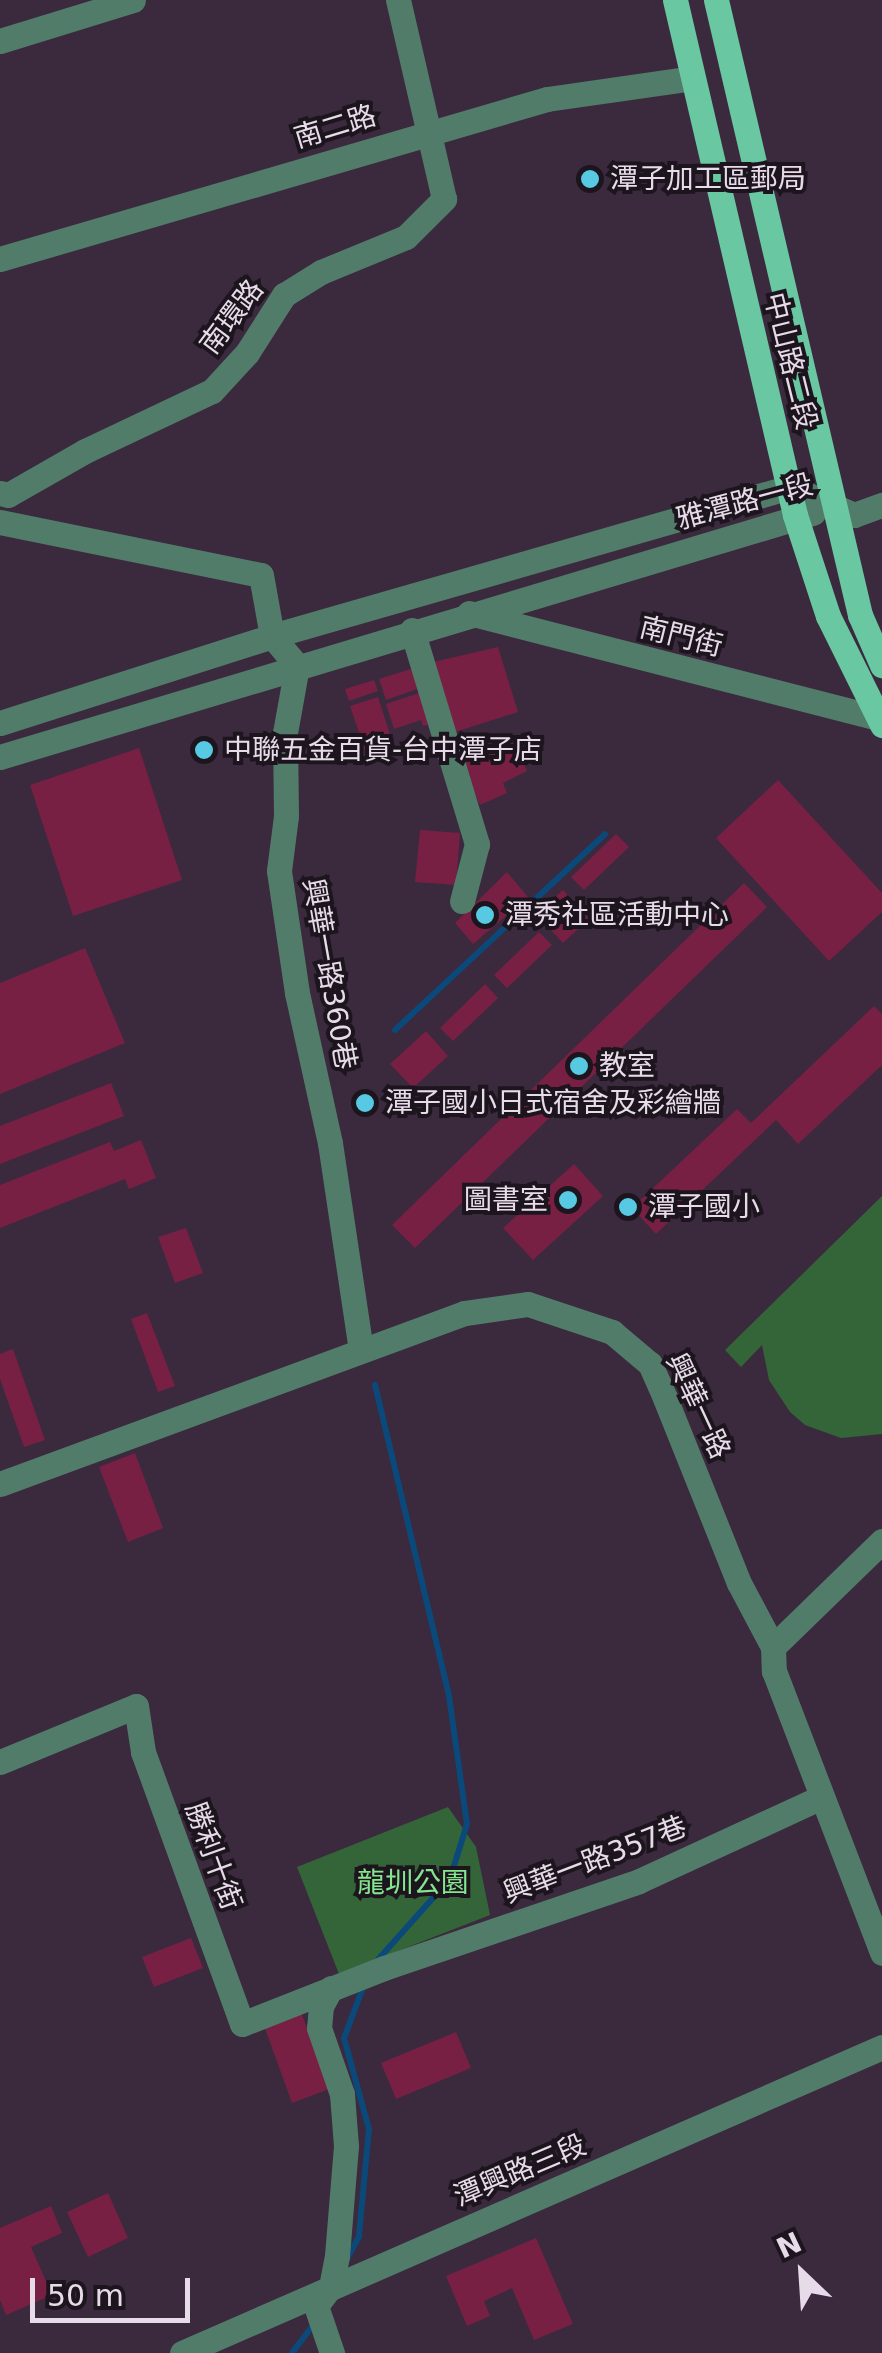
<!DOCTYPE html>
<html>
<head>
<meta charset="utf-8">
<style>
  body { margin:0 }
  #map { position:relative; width:882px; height:2353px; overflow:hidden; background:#3b293e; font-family:"DejaVu Sans","Noto Sans TC",sans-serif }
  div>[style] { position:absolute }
  .green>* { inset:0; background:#346539 }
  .stream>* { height:6px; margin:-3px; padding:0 3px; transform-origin:3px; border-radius:3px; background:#0a4979 }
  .building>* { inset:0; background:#772044 }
  .minor>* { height:25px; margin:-12.5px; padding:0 12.5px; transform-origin:12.5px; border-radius:12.5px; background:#517c69 }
  .major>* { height:25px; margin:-12.5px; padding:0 12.5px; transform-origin:12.5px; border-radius:12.5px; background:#69c7a2 }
  .dots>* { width:28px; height:28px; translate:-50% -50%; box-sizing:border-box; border:5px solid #1d151e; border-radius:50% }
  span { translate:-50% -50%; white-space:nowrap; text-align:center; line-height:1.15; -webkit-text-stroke:8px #1d151e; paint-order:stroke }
  .street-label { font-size:28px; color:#e7dbe9 }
  .poi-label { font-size:28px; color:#e7dbe9 }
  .left { translate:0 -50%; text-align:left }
  .right { translate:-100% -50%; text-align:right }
  .park-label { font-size:28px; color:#83e78e }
  .north { position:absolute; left:752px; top:2223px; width:100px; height:100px; -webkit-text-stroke:8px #1d151e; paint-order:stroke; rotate:335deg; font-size:28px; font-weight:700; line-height:40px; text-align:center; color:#e7dbe9 }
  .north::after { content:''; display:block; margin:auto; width:35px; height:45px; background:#e7dbe9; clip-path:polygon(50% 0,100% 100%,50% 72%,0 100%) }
  .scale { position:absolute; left:30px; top:2278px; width:160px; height:45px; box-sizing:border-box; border:5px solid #e7dbe9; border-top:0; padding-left:12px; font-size:30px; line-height:35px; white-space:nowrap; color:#e7dbe9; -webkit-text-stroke:8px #1d151e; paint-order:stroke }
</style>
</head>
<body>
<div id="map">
  <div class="green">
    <div style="clip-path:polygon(882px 1196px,882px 1434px,841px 1438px,805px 1425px,790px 1412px,769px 1380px,762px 1345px,741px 1367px,725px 1350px)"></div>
    <div style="clip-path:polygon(448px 1807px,476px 1847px,490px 1915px,339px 1974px,297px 1867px)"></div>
  </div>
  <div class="stream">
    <div style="left:395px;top:1030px;width:287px;rotate:-43deg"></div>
    <div style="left:375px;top:1385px;width:320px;rotate:76.6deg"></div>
    <div style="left:449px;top:1696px;width:129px;rotate:82deg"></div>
    <div style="left:467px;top:1824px;width:58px;rotate:107.2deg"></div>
    <div style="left:450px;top:1879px;width:113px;rotate:131.8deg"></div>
    <div style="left:347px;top:2259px;width:26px;rotate:-62deg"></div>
    <div style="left:359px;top:2236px;width:107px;rotate:-84.7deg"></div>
    <div style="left:369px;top:2129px;width:94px;rotate:-105.4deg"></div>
    <div style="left:344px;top:2038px;width:60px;rotate:-69.4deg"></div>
    <div style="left:292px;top:2353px;width:36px;rotate:-53deg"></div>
  </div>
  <div class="building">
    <div style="clip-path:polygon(498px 647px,518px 712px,455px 732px,433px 662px)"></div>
    <div style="clip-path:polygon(417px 667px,423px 687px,386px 700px,379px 679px)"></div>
    <div style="clip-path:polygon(374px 680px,378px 691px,349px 701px,345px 689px)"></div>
    <div style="clip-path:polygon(425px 691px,435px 723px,423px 726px,421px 720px,394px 729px,386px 704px)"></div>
    <div style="clip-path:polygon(378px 697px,396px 753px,369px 762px,350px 706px)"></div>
    <div style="clip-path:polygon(513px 741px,527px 771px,503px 783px,507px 793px,480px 805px,461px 764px)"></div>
    <div style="clip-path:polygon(139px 748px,182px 880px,73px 916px,30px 785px)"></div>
    <div style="clip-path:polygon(778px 780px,882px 893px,882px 912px,829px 961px,716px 838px)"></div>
    <div style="clip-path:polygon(420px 830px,460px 833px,456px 885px,415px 882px)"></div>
    <div style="clip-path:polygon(616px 834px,629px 847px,584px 890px,571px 877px)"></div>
    <div style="clip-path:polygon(507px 872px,528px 897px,473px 944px,455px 923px)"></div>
    <div style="clip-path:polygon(744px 883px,767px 907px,415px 1248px,392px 1225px)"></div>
    <div style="clip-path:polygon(563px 890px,589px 919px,563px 943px,536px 914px)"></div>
    <div style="clip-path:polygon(539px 932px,552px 945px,507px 988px,494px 975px)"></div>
    <div style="clip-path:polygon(85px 948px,125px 1043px,0 1094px,0 983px)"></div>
    <div style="clip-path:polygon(485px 984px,498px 998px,453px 1041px,440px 1028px)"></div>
    <div style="clip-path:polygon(874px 1006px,882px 1014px,882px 1065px,798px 1144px,776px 1120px,656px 1234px,632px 1208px,737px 1109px,751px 1123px)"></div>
    <div style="clip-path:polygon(426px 1031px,448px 1056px,413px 1088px,390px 1064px)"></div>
    <div style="clip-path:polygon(111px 1083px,124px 1116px,0 1164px,0 1126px)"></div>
    <div style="clip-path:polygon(141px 1140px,156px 1178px,129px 1189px,125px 1179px,0 1228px,0 1185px,110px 1142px,114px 1151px)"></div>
    <div style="clip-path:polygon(574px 1164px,603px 1196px,533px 1260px,503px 1228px)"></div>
    <div style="clip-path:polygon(186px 1228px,203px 1273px,175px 1283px,158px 1237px)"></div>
    <div style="clip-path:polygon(147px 1313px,175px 1386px,158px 1392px,131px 1319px)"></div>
    <div style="clip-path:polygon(13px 1349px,45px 1440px,24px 1447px,0 1379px,0 1354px)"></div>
    <div style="clip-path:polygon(135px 1453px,163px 1528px,128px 1542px,99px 1467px)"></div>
    <div style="clip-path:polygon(191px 1938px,203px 1968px,154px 1987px,142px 1957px)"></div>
    <div style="clip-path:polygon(300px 2009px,329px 2089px,292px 2103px,263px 2023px)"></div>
    <div style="clip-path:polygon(456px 2032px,471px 2068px,396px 2099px,381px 2063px)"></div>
    <div style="clip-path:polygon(108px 2193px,128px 2238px,88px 2257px,67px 2212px)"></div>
    <div style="clip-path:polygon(51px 2206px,62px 2233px,31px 2247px,52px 2295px,6px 2315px,0 2300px,0 2228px)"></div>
    <div style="clip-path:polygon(536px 2238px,573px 2324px,534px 2340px,512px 2288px,484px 2301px,490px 2316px,467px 2326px,446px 2276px)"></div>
  </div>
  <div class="minor">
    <div style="left:0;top:41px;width:139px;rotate:-17.1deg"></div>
    <div style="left:0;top:259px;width:570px;rotate:-16.3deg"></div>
    <div style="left:547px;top:99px;width:147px;rotate:-8.2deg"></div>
    <div style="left:0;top:493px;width:8px;rotate:14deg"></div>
    <div style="left:8px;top:495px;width:89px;rotate:-29.7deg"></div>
    <div style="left:85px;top:451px;width:140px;rotate:-25.3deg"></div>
    <div style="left:212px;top:391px;width:52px;rotate:-47.4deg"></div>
    <div style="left:247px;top:353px;width:69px;rotate:-57.5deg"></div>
    <div style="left:284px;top:295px;width:44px;rotate:-31.9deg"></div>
    <div style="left:321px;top:272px;width:92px;rotate:-22.4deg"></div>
    <div style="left:406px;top:237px;width:54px;rotate:-45deg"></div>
    <div style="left:444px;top:199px;width:204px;rotate:-103deg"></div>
    <div style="left:0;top:522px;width:266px;rotate:11.5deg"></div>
    <div style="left:261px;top:575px;width:62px;rotate:79.8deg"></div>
    <div style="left:272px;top:636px;width:39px;rotate:50deg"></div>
    <div style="left:297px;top:666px;width:68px;rotate:100.2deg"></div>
    <div style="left:285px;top:733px;width:83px;rotate:89.3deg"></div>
    <div style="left:286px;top:816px;width:55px;rotate:97.3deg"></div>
    <div style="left:279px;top:871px;width:123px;rotate:81.6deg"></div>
    <div style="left:297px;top:993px;width:154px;rotate:77.6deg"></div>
    <div style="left:330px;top:1143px;width:209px;rotate:81.5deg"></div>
    <div style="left:469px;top:613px;width:423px;rotate:14.4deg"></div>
    <div style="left:412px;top:630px;width:224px;rotate:73.1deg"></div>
    <div style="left:477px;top:844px;width:59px;rotate:104.7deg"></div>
    <div style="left:0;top:723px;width:286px;rotate:-17.7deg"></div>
    <div style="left:272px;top:636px;width:539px;rotate:-16.05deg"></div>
    <div style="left:790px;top:487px;width:70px;rotate:23.6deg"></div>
    <div style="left:854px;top:515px;width:30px;rotate:-20deg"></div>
    <div style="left:0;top:757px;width:849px;rotate:-16.71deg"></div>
    <div style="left:0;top:1484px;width:495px;rotate:-20.2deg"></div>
    <div style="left:465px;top:1313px;width:64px;rotate:-8.1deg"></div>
    <div style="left:528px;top:1304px;width:89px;rotate:18.4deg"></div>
    <div style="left:612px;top:1332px;width:50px;rotate:40.1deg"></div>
    <div style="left:650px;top:1364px;width:37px;rotate:66deg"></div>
    <div style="left:665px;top:1398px;width:199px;rotate:68.2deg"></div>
    <div style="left:739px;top:1583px;width:72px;rotate:62deg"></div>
    <div style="left:773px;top:1647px;width:24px;rotate:88deg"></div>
    <div style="left:774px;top:1671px;width:302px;rotate:69deg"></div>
    <div style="left:773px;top:1647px;width:152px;rotate:-44.2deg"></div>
    <div style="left:0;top:1762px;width:147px;rotate:-22.4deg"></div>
    <div style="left:136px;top:1706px;width:47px;rotate:81.3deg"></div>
    <div style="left:143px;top:1752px;width:289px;rotate:70deg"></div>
    <div style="left:242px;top:2024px;width:153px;rotate:-21.5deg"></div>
    <div style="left:384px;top:1968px;width:269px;rotate:-18.8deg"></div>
    <div style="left:639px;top:1881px;width:201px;rotate:-24.7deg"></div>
    <div style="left:331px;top:1988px;width:21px;rotate:119deg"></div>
    <div style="left:321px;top:2006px;width:22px;rotate:95deg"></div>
    <div style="left:319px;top:2028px;width:70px;rotate:70.8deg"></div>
    <div style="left:342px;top:2094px;width:52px;rotate:85.6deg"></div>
    <div style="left:346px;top:2146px;width:110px;rotate:94.7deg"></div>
    <div style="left:337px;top:2256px;width:31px;rotate:101deg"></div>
    <div style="left:331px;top:2286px;width:25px;rotate:127deg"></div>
    <div style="left:316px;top:2306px;width:50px;rotate:71.2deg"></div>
    <div style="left:182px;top:2353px;width:764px;rotate:-23.61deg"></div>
  </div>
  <div class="major">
    <div style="left:675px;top:0;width:529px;rotate:76.88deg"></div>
    <div style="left:795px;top:515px;width:106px;rotate:71.9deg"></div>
    <div style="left:828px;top:616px;width:122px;rotate:63.6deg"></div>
    <div style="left:716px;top:0;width:632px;rotate:76.82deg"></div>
    <div style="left:860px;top:615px;width:55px;rotate:66.3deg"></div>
  </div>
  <div class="dots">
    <div style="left:590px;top:179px;background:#57c9e2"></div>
    <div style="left:204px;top:750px;background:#57c9e2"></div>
    <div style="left:485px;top:915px;background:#57c9e2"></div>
    <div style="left:579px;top:1066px;background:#57c9e2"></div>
    <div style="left:365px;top:1103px;background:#57c9e2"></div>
    <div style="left:568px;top:1200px;background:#57c9e2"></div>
    <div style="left:628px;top:1207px;background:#57c9e2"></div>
  </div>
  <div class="street-label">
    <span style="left:335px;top:127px;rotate:-17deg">南二路</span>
    <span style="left:232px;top:317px;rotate:-53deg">南環路</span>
    <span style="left:790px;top:361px;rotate:76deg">中山路二段</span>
    <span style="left:745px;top:502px;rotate:-15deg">雅潭路一段</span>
    <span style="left:681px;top:637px;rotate:14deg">南門街</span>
    <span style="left:329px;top:974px;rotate:80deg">興華一路360巷</span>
    <span style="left:698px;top:1406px;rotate:65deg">興華一路</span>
    <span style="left:213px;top:1856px;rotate:70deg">勝利十街</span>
    <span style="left:595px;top:1860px;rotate:-21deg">興華一路357巷</span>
    <span style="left:520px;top:2171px;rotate:-23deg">潭興路三段</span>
  </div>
  <div class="poi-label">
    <span class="left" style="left:610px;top:179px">潭子加工區郵局</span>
    <span class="left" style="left:224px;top:750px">中聯五金百貨-台中潭子店</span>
    <span class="left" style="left:505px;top:915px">潭秀社區活動中心</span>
    <span class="left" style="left:599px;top:1066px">教室</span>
    <span class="left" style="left:385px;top:1103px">潭子國小日式宿舍及彩繪牆</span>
    <span class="right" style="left:548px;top:1200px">圖書室</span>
    <span class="left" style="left:648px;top:1207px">潭子國小</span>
  </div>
  <div class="park-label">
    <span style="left:413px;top:1883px">龍圳公園</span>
  </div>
  <div class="north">N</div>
  <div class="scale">50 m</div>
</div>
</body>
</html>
